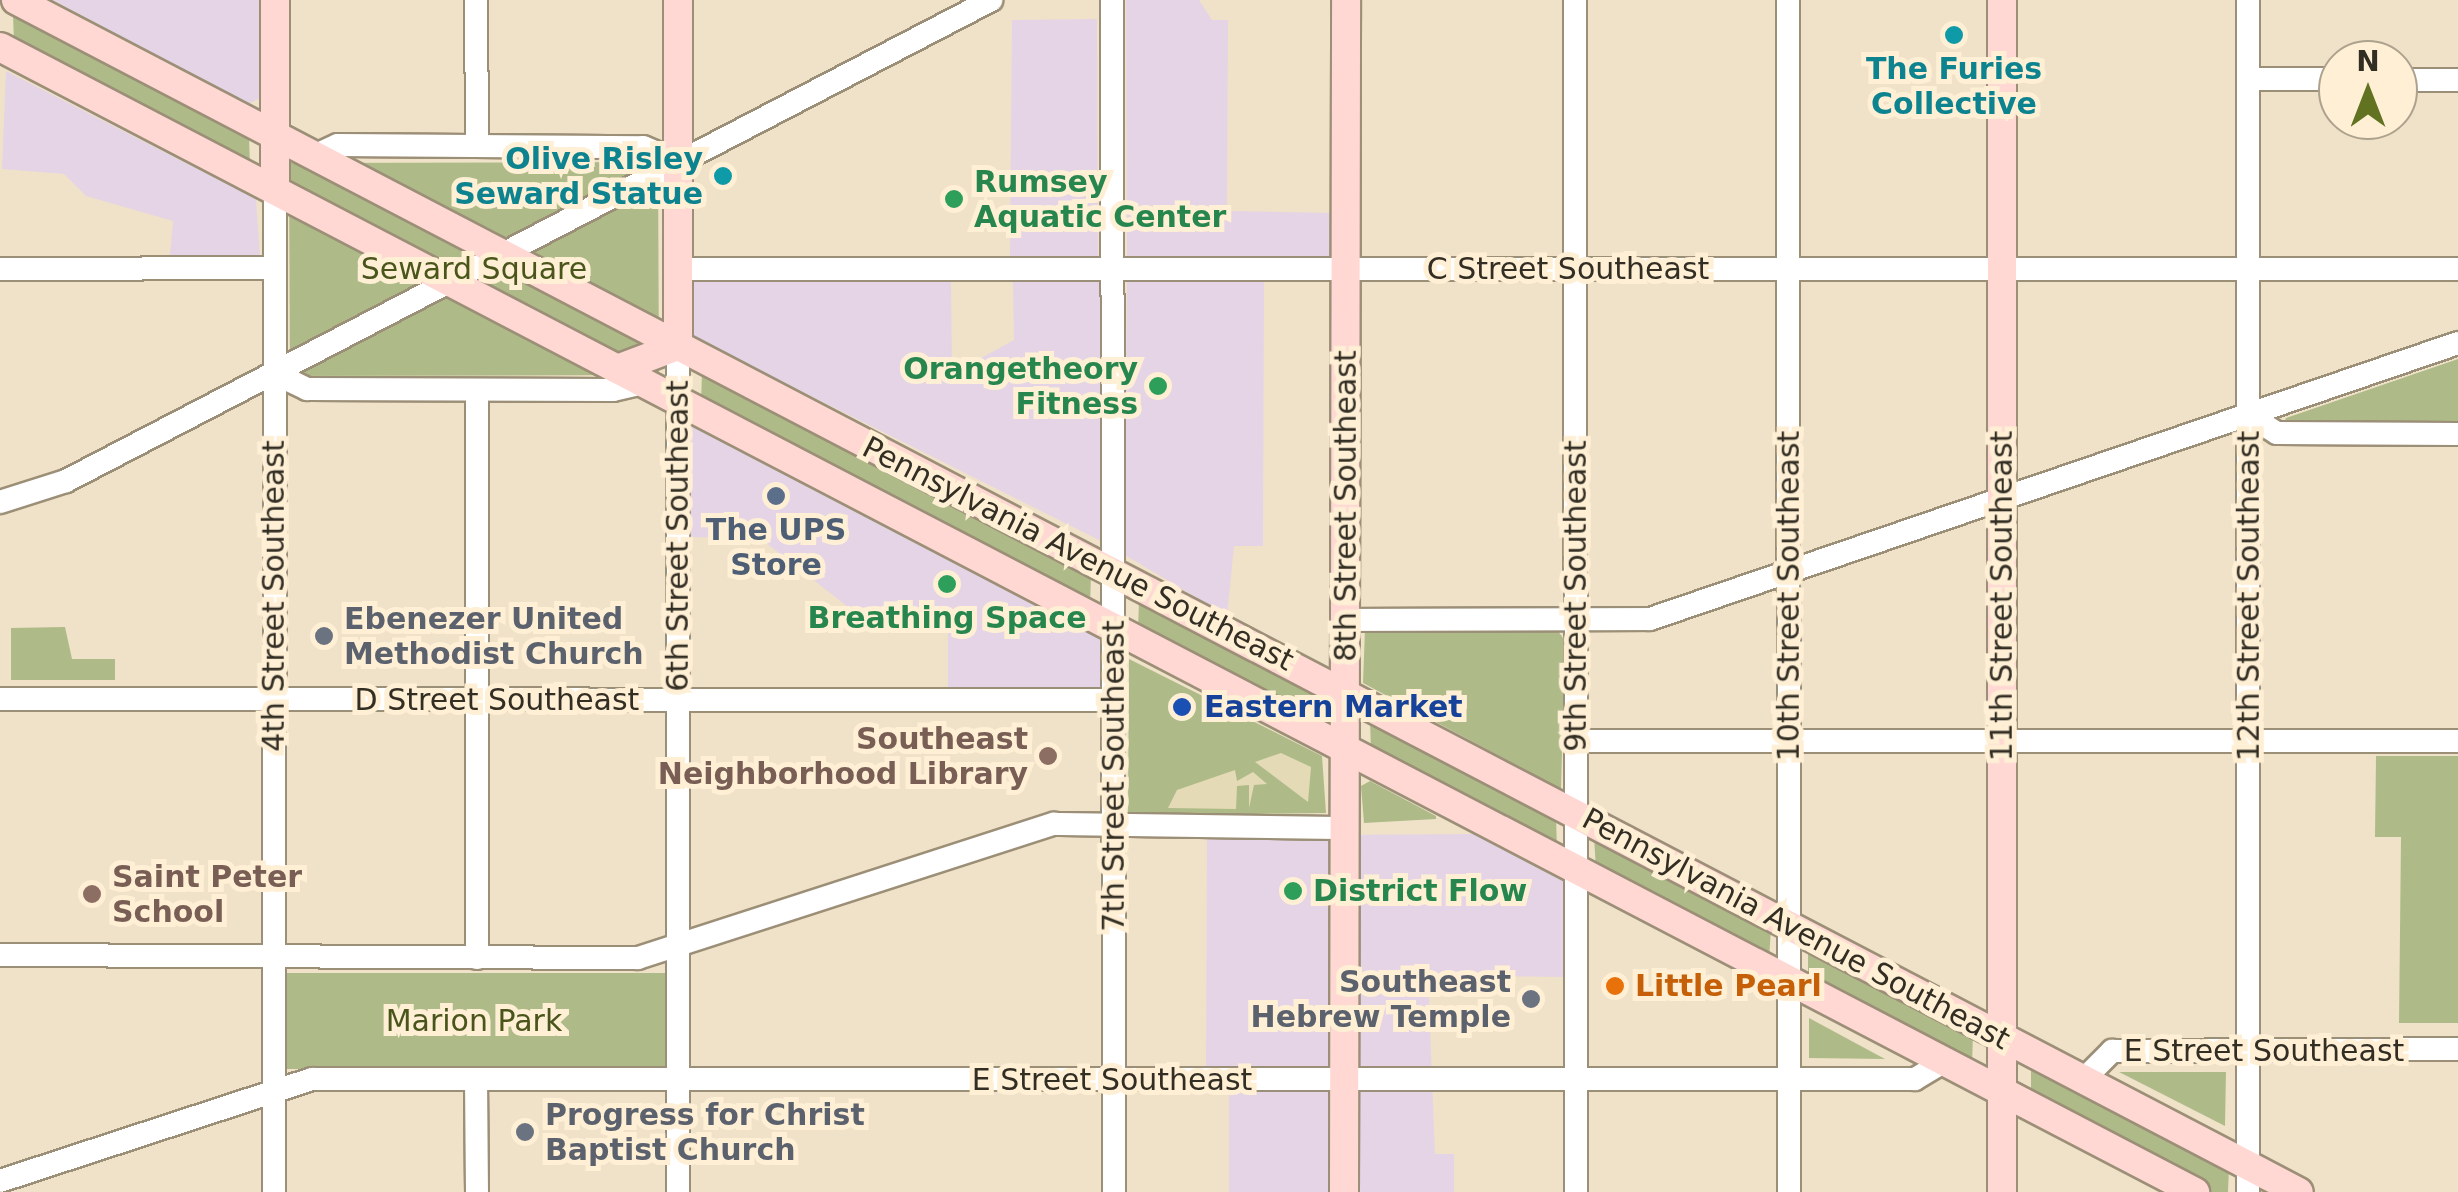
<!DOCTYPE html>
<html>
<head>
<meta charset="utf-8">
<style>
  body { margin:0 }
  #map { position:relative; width:2458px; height:1192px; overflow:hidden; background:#f0e2c8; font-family:"DejaVu Sans",sans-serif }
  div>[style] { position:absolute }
  .commercial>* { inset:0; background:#e4d4e5 }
  .green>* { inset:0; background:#aebb88 }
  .sand>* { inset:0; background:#e4dab5 }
  .roads { filter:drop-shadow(2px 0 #9c8f77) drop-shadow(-2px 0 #9c8f77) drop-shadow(0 2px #9c8f77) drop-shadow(0 -2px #9c8f77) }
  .minor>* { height:22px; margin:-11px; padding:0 11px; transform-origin:11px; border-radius:11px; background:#fff }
  .major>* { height:28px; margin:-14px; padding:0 14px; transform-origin:14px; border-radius:14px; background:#ffd8d4 }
  .dots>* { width:28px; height:28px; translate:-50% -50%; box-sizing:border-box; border:5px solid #feefd5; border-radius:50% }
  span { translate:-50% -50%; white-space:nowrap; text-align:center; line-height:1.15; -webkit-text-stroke:10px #feefd5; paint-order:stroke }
  .culture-label { font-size:30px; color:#0d838f; font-weight:700 }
  .right { translate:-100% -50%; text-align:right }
  .leisure-label { font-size:30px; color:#27864d; font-weight:700 }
  .left { translate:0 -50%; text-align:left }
  .park-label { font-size:30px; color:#49551a }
  .street-label { font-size:30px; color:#332e24 }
  .service-label { font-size:30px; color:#4e5e75; font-weight:700 }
  .worship-label { font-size:30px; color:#5b616d; font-weight:700 }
  .transit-label { font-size:30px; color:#164399; font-weight:700 }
  .education-label { font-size:30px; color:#785e54; font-weight:700 }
  .food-label { font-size:30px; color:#c56008; font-weight:700 }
  .north { position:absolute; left:2318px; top:40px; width:100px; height:100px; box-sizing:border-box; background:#feefd5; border:2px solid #ada28e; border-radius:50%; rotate:0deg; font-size:28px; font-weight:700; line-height:40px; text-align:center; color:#332e24 }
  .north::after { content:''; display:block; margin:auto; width:35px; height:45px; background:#617220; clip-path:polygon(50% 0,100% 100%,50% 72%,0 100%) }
</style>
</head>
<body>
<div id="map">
  <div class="commercial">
    <div style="clip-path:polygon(53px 0,262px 0,260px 98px,248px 104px)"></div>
    <div style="clip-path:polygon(1126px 0,1199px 0,1212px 20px,1228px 20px,1227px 211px,1334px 213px,1334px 258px,1127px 257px)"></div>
    <div style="clip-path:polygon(1097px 19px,1098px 259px,1010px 257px,1012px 20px)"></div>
    <div style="clip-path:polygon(6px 71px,256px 199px,260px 258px,170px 256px,173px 221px,86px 196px,64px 174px,2px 169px)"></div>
    <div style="clip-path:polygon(707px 276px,951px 278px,952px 374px,1014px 340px,1013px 277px,1104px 278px,1103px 542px,691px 336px,690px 284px)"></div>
    <div style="clip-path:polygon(1127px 280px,1264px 280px,1263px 546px,1234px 546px,1227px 616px,1125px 555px)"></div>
    <div style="clip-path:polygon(691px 426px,1100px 639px,1103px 689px,948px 690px,948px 632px,875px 628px,761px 539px,691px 537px)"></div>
    <div style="clip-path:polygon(1474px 834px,1565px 882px,1564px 977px,1428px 975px,1435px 1154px,1454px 1154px,1454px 1192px,1229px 1192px,1229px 1068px,1206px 1069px,1207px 836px)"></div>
  </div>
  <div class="green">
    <div style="clip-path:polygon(13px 13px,249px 136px,250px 167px,14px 44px)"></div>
    <div style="clip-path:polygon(658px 162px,659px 375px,290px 376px,289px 163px)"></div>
    <div style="clip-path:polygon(2458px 359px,2458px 425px,2284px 423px,2286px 418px)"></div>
    <div style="clip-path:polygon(702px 371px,1091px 574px,1090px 606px,701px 403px)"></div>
    <div style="clip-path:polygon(1139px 599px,1316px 691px,1315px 723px,1138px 631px)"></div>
    <div style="clip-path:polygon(65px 627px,72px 659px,115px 659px,115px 680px,11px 680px,11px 628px)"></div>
    <div style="clip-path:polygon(1556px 628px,1565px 641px,1561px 789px,1363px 683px,1365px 629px)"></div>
    <div style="clip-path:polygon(1129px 659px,1322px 756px,1326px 813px,1128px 816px)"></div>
    <div style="clip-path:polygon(1370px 720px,1556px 816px,1557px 849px,1371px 752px)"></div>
    <div style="clip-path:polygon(2376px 756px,2458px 756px,2458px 1023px,2399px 1023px,2401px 837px,2375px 837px)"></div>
    <div style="clip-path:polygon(1370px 781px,1436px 816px,1436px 819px,1364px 823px,1361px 786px)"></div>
    <div style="clip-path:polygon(1594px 836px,1771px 928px,1769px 960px,1596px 870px)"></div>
    <div style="clip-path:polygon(1808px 948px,1973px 1033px,1972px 1066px,1808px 980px)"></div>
    <div style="clip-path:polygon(283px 973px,665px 973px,665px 1069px,283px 1069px)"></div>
    <div style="clip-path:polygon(1809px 1018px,1885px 1059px,1809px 1058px)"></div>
    <div style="clip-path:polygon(2031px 1064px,2229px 1167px,2228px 1192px,2211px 1192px,2031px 1097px)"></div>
    <div style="clip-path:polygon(2119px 1072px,2226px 1072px,2225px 1126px)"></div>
  </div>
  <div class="sand">
    <div style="clip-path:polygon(1281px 753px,1311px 767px,1308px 802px,1255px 762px)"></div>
    <div style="clip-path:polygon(1235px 770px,1237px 781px,1253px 772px,1267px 784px,1254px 785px,1249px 808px,1249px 785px,1237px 786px,1236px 809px,1168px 808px,1177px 790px)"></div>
  </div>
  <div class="roads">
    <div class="minor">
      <div style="left:476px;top:0;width:146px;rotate:89.6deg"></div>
      <div style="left:1112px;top:0;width:1192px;rotate:89.9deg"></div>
      <div style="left:1575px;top:0;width:1192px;rotate:89.95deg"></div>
      <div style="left:1788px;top:0;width:1192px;rotate:89.95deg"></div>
      <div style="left:2248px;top:0;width:1192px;rotate:90deg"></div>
      <div style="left:2248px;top:79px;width:90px"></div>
      <div style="left:2398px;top:80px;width:60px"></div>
      <div style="left:314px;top:156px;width:26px;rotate:-25deg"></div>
      <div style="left:338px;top:145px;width:305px;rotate:0.4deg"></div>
      <div style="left:643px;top:147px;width:39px;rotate:23deg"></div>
      <div style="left:0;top:269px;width:275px;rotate:-0.2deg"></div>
      <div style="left:678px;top:269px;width:1780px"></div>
      <div style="left:274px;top:373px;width:37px;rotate:26deg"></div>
      <div style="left:307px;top:389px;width:306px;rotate:0.2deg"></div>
      <div style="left:613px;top:390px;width:31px;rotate:-13deg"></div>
      <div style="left:2249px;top:415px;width:33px;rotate:33deg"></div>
      <div style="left:2277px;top:433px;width:181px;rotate:0.3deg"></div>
      <div style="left:0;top:502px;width:69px;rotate:-17.7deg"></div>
      <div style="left:66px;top:481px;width:1043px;rotate:-27.47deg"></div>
      <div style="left:1346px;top:620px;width:304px;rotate:-0.2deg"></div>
      <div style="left:1650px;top:619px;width:854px;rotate:-18.86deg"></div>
      <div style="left:0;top:699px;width:1114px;rotate:0.05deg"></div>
      <div style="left:1576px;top:741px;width:882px"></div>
      <div style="left:0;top:955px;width:638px;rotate:0.27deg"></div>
      <div style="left:638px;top:958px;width:437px;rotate:-17.9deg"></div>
      <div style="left:1054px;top:824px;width:290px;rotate:0.8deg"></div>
      <div style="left:477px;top:958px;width:568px;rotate:-90deg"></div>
      <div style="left:476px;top:1079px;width:113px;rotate:89.5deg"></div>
      <div style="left:2084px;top:1079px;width:40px;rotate:-45deg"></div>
      <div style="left:2112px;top:1051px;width:346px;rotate:-0.3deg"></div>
      <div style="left:0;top:1181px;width:328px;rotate:-18.1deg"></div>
      <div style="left:312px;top:1079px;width:1603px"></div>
      <div style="left:1915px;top:1079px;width:35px;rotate:-31deg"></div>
      <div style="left:274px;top:1192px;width:1002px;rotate:-89.94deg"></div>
      <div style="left:678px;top:1192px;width:846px;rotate:-90deg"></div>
    </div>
    <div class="major">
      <div style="left:16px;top:0;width:2575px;rotate:27.57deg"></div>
      <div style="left:275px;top:0;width:190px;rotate:90deg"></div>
      <div style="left:678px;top:0;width:346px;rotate:90deg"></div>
      <div style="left:0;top:47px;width:2476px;rotate:27.55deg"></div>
      <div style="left:617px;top:369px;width:65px;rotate:-20.7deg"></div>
      <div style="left:1344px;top:1192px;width:1192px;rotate:-89.9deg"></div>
      <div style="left:2002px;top:1192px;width:1192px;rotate:-90deg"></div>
    </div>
  </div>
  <div class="dots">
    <div style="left:1954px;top:35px;background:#0f9aa8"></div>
    <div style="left:723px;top:176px;background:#0f9aa8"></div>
    <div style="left:954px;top:199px;background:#2e9e5b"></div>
    <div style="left:1158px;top:386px;background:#2e9e5b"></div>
    <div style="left:776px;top:496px;background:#5c6f8a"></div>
    <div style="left:947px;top:584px;background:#2e9e5b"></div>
    <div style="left:324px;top:636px;background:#6b7280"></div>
    <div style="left:1182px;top:707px;background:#1a4fb4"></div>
    <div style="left:1048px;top:756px;background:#8d6e63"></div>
    <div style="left:1293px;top:891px;background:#2e9e5b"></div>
    <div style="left:92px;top:894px;background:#8d6e63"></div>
    <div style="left:1615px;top:986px;background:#e8710a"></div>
    <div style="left:1531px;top:999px;background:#6b7280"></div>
    <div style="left:525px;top:1132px;background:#6b7280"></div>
  </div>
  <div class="culture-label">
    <span style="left:1954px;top:86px">The Furies<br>Collective</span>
    <span class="right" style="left:703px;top:176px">Olive Risley<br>Seward Statue</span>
  </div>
  <div class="leisure-label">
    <span class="left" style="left:974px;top:199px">Rumsey<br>Aquatic Center</span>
    <span class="right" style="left:1138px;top:386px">Orangetheory<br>Fitness</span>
    <span style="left:947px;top:618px">Breathing Space</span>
    <span class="left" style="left:1313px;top:891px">District Flow</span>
  </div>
  <div class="park-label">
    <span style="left:474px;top:269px">Seward Square</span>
    <span style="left:474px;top:1021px">Marion Park</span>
  </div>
  <div class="street-label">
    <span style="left:1568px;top:269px">C Street Southeast</span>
    <span style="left:1346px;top:506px;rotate:-90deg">8th Street Southeast</span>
    <span style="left:678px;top:536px;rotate:-90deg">6th Street Southeast</span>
    <span style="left:1078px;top:554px;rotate:27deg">Pennsylvania Avenue Southeast</span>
    <span style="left:274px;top:596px;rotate:-90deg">4th Street Southeast</span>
    <span style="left:1576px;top:596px;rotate:-90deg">9th Street Southeast</span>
    <span style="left:1789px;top:596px;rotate:-90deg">10th Street Southeast</span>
    <span style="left:2002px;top:596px;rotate:-90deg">11th Street Southeast</span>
    <span style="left:2249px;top:596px;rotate:-90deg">12th Street Southeast</span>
    <span style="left:497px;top:700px">D Street Southeast</span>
    <span style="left:1114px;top:776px;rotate:-90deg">7th Street Southeast</span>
    <span style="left:1796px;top:929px;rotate:28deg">Pennsylvania Avenue Southeast</span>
    <span style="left:2264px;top:1051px">E Street Southeast</span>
    <span style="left:1112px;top:1080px">E Street Southeast</span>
  </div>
  <div class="service-label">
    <span style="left:776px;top:547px">The UPS<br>Store</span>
  </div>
  <div class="worship-label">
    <span class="left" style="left:344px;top:636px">Ebenezer United<br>Methodist Church</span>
    <span class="right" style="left:1511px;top:999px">Southeast<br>Hebrew Temple</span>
    <span class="left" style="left:545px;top:1132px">Progress for Christ<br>Baptist Church</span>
  </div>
  <div class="transit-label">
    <span class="left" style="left:1204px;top:707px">Eastern Market</span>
  </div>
  <div class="education-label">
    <span class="right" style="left:1028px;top:756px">Southeast<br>Neighborhood Library</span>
    <span class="left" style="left:112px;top:894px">Saint Peter<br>School</span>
  </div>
  <div class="food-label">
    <span class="left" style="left:1635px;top:986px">Little Pearl</span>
  </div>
  <div class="north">N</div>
</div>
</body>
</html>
